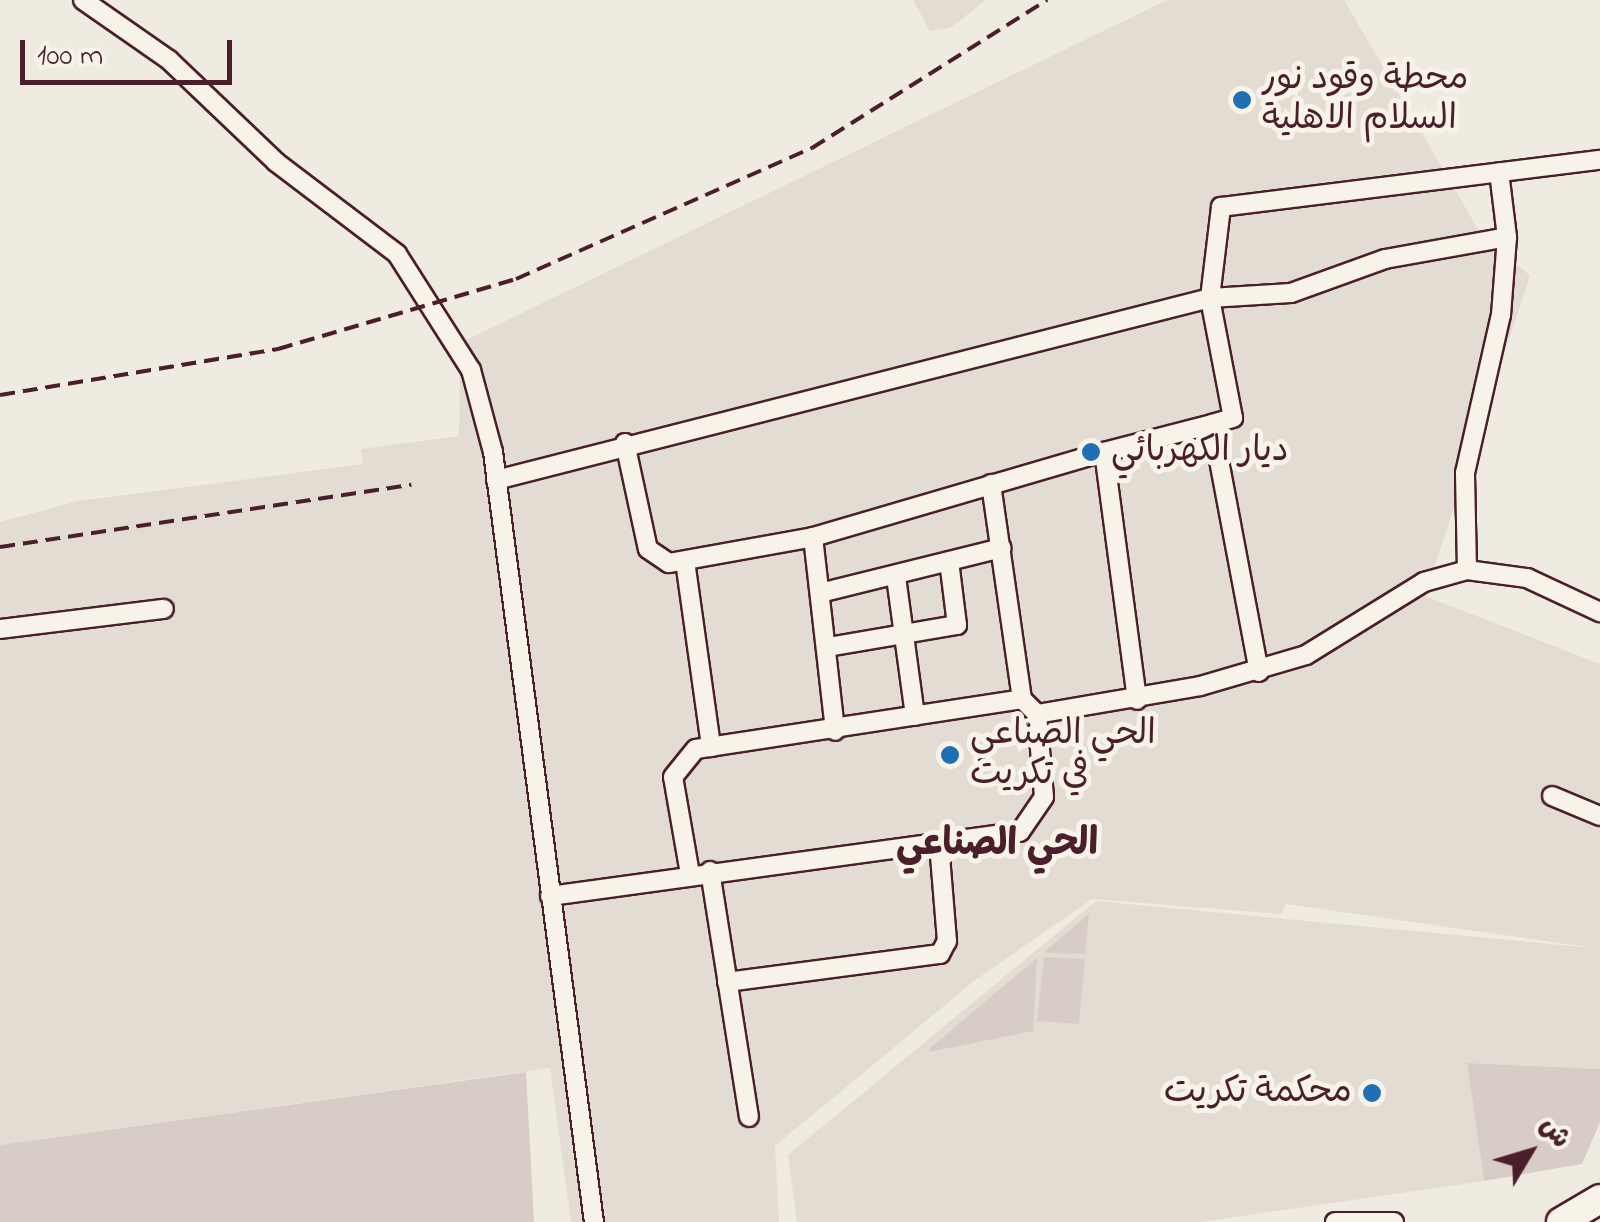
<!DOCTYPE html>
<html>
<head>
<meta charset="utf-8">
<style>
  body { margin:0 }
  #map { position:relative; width:1600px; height:1222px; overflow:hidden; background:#f0ebe0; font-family:"Indie Flower","Playpen Sans Arabic",sans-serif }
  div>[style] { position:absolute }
  .built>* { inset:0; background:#e3dcd2 }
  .green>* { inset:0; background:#d8cdc6 }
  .roads { filter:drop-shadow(2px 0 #4a1f2b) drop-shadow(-2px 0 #4a1f2b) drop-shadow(0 2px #4a1f2b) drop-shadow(0 -2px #4a1f2b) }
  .street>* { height:18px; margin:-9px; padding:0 9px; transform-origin:9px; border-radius:9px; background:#f7f3e8 }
  .primary>* { height:28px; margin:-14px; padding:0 14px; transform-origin:14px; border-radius:14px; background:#f7f3e8 }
  .rail>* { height:4px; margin-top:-2px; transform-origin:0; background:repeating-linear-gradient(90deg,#4a1f2b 0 15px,transparent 0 23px) }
  .dots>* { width:28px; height:28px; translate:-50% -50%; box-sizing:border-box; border:5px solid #f7f3e8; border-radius:50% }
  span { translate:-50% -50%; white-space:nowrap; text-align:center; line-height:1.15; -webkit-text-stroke:10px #f7f3e8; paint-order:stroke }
  .poi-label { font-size:35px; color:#4a1f2b }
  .left { translate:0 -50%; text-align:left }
  .right { translate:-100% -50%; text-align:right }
  .neighbourhood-label { font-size:38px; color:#4a1f2b; font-weight:700 }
  .north { position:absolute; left:1480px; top:1102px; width:100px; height:100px; -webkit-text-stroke:8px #f7f3e8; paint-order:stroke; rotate:52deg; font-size:28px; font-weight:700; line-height:40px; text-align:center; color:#4a1f2b }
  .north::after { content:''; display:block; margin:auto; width:35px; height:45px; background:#4a1f2b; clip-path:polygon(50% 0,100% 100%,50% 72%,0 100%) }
  .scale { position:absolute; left:20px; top:40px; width:212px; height:45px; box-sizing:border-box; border:5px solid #4a1f2b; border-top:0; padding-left:12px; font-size:30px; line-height:35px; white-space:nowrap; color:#4a1f2b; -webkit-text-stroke:8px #f7f3e8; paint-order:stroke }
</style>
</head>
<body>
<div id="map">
  <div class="built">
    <div style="clip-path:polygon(913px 0,986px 0,950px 28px,930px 31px)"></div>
    <div style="clip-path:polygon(1167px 0,1344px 0,1478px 229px,1530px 276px,1425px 596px,1600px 664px,1600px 1069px,1467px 1063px,1484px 1181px,1202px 1222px,797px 1222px,788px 1155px,1096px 901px,1594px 948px,1286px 904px,1281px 914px,1092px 899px,974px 981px,775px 1146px,779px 1222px,571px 1222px,550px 1068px,0 1145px,0 522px,78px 501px,363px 464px,361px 449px,459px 436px,460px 343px)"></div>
  </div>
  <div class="green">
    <div style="clip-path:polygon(1089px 914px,1085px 954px,1047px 953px,1045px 951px)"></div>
    <div style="clip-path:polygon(1044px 957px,1085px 959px,1079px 1024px,1037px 1021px)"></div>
    <div style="clip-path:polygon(1037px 958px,1033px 1031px,929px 1052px,930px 1048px)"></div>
    <div style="clip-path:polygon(1467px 1063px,1600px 1069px,1600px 1122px,1582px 1164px,1484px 1181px)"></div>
    <div style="clip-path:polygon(526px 1072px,534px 1222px,0 1222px,0 1145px)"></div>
  </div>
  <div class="roads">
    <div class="street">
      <div style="left:83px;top:0;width:105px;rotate:34.9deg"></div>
      <div style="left:169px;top:60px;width:148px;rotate:43.6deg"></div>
      <div style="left:276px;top:162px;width:152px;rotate:37.2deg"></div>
      <div style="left:397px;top:254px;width:138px;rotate:57.5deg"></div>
      <div style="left:471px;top:370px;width:85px;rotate:75deg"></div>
      <div style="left:493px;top:452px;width:777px;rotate:82.53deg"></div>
      <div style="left:625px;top:443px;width:108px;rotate:77.8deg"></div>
      <div style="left:648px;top:549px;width:25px;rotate:34deg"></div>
      <div style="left:669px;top:563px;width:146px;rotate:-10.2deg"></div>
      <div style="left:813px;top:537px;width:303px;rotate:-16.3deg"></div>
      <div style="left:1104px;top:452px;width:250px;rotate:82.4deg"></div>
      <div style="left:1104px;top:452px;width:112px;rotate:-14.5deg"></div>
      <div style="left:496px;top:480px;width:737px;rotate:-14.3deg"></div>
      <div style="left:1210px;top:298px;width:81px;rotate:-3.5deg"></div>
      <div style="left:1291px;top:293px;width:100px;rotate:-19.9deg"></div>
      <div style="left:1385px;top:259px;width:124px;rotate:-10.2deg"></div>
      <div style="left:1507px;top:237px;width:65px;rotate:-97deg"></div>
      <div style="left:991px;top:484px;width:217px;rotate:81.8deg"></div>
      <div style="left:813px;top:537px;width:195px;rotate:83.5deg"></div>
      <div style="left:685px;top:561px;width:188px;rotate:82deg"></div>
      <div style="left:1467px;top:570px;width:97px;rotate:-91.2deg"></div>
      <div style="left:1465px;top:473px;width:162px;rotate:-77.2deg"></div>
      <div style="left:1501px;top:315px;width:78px;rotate:-85.6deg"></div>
      <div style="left:896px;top:577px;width:140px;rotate:82.2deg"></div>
      <div style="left:820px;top:593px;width:187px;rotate:-13.9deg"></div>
      <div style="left:0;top:629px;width:165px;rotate:-7deg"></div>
      <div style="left:828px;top:647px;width:131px;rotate:-9.7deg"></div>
      <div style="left:957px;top:625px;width:64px;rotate:-97.1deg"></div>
      <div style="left:1259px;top:672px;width:252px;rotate:-100.7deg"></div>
      <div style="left:1212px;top:424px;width:22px;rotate:-16deg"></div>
      <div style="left:1233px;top:418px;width:122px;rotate:-100.9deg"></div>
      <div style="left:1210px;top:298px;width:92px;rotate:-83.1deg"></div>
      <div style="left:1221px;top:207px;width:382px;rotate:-7.1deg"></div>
      <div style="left:1552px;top:796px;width:52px;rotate:22.6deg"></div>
      <div style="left:710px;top:871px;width:249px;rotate:81deg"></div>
      <div style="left:690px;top:874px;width:98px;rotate:-99.9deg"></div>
      <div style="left:673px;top:777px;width:36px;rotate:-51deg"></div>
      <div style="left:696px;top:749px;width:330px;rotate:-8.7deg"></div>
      <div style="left:1022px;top:699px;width:21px;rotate:45deg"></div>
      <div style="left:1037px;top:714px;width:165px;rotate:-9.7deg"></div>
      <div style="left:1200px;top:686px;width:110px;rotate:-16.3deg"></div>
      <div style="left:1306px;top:655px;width:139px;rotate:-31.7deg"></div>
      <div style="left:1424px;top:582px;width:45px;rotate:-15.6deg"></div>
      <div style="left:1467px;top:570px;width:61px;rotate:7.6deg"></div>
      <div style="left:1527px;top:578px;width:81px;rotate:25deg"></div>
      <div style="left:550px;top:896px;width:474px;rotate:-7.8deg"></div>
      <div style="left:1020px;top:832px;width:42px;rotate:-55.6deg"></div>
      <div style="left:1044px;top:797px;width:83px;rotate:-94.8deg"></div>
      <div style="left:727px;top:982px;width:215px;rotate:-7.5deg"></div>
      <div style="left:940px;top:954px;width:15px;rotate:-62deg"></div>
      <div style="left:947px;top:941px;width:98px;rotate:-94.7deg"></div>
      <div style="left:1335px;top:1222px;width:59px"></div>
    </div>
    <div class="primary">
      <div style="left:1561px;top:1222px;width:45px;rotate:-30.5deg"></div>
    </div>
  </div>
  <div class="rail">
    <div style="left:0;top:395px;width:282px;rotate:-9.4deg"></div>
    <div style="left:278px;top:349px;width:248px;rotate:-16.4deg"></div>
    <div style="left:516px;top:279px;width:324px;rotate:-23.9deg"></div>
    <div style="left:812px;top:148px;width:278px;rotate:-32.2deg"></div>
    <div style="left:0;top:547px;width:416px;rotate:-8.6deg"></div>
  </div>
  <div class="dots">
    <div style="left:1242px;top:100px;background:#1f6fb2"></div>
    <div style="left:1091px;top:452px;background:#1f6fb2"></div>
    <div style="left:950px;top:755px;background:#1f6fb2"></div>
    <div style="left:1372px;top:1093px;background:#1f6fb2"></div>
  </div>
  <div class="poi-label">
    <span class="left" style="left:1262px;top:100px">محطة وقود نور<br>السلام الاهلية</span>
    <span class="left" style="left:1111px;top:452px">ديار الكهربائي</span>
    <span class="left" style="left:970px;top:755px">الحي الصناعي<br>في تكريت</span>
    <span class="right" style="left:1352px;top:1093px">محكمة تكريت</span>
  </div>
  <div class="neighbourhood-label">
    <span style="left:997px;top:846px">الحي الصناعي</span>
  </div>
  <div class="north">ش</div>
  <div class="scale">100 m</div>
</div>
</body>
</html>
